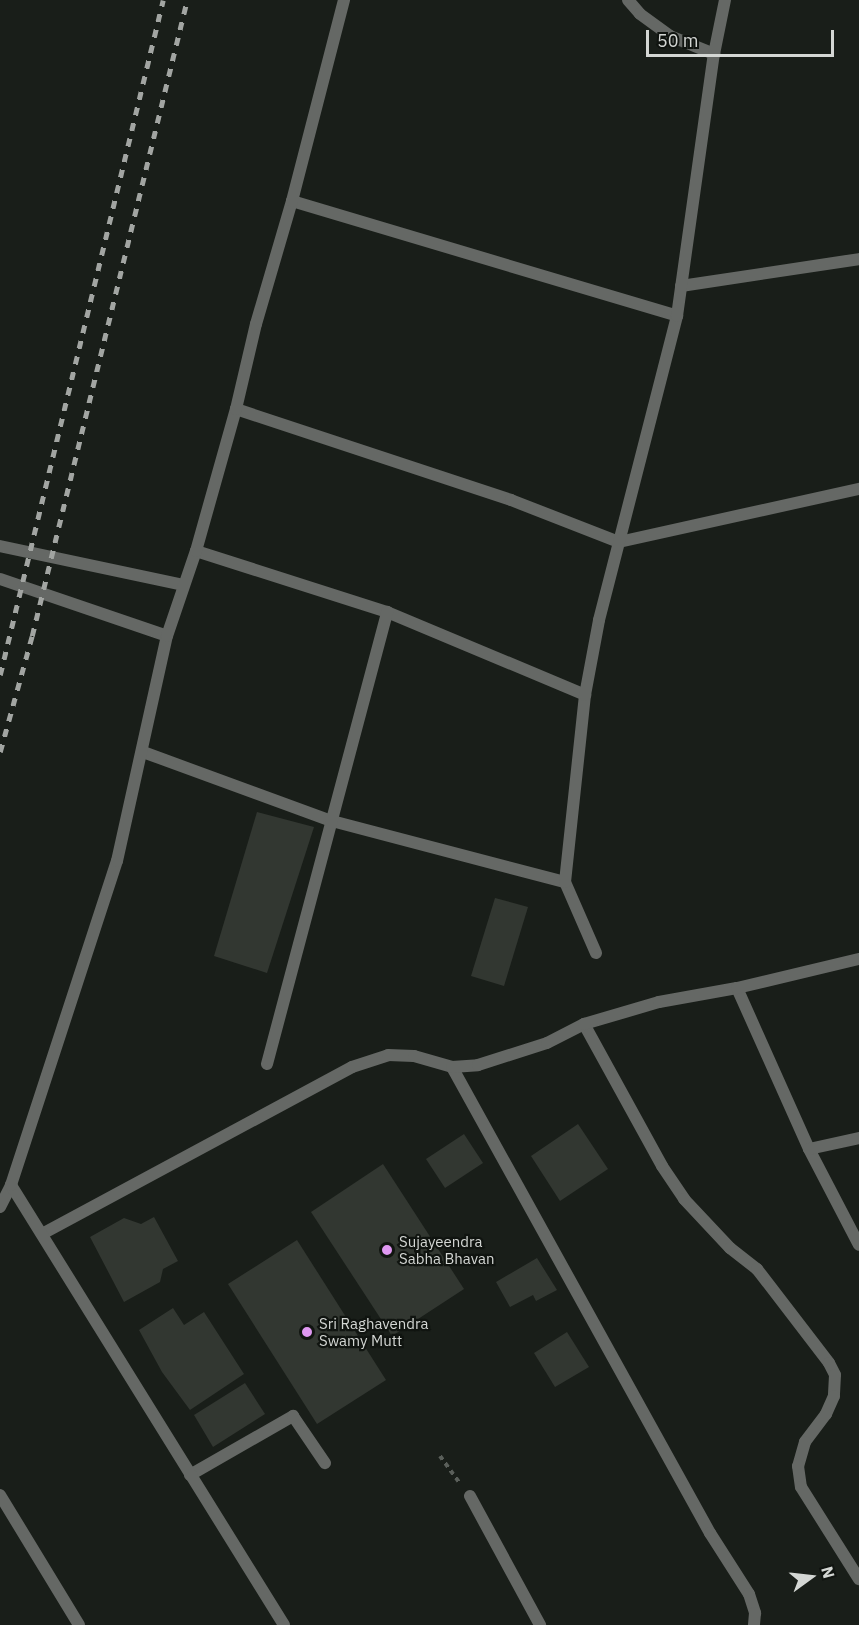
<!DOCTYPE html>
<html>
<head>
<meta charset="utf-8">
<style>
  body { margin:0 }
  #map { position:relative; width:859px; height:1625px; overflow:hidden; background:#191e19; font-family:"IBM Plex Sans",sans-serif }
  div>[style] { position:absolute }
  .building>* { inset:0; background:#323731 }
  .path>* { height:4px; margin-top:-2px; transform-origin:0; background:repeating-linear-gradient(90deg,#5a5f5a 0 4.5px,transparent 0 9px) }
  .minor>* { height:12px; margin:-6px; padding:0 6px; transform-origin:6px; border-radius:6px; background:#656865 }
  .tertiary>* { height:12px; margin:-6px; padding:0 6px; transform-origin:6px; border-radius:6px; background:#656865 }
  .rail>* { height:4.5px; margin-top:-2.25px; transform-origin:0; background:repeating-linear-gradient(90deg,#a2a5a2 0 8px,transparent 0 16px) }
  .dots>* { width:16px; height:16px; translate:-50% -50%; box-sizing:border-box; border:3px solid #101410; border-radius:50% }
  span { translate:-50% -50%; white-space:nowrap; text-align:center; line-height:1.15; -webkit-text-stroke:4.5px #101410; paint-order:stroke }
  .poi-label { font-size:15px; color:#d4d7d4 }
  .left { translate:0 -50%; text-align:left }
  .north { position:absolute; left:781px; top:1547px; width:60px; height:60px; -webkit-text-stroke:4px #101410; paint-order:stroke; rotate:75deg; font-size:16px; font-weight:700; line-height:24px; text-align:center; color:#d4d7d4 }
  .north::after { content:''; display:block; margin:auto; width:21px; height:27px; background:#d4d7d4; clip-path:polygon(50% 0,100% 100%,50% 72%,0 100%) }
  .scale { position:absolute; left:646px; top:30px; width:188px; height:27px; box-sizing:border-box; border:3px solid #d4d7d4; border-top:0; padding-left:8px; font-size:18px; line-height:21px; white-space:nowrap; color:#d4d7d4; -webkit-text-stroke:4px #101410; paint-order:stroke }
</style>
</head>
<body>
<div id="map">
  <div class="building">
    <div style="clip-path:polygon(257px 812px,314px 827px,267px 973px,214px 956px)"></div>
    <div style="clip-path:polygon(495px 898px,528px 907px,504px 986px,471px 976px)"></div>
    <div style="clip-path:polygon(578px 1124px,608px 1169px,560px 1201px,531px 1156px)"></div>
    <div style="clip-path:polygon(464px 1134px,483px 1163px,445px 1188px,426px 1159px)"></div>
    <div style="clip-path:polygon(383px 1164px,464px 1289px,392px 1336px,311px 1212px)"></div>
    <div style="clip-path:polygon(154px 1217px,178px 1261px,163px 1269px,160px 1282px,124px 1302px,90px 1237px,124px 1218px,141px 1224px)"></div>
    <div style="clip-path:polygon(297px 1240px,386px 1380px,317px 1424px,228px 1284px)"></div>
    <div style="clip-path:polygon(537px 1258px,557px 1290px,536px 1301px,533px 1295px,510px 1307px,496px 1282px)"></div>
    <div style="clip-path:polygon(173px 1308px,184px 1325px,204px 1312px,244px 1374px,190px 1410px,162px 1372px,139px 1330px)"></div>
    <div style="clip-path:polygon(567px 1332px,589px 1367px,555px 1387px,534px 1353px)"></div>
    <div style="clip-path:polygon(245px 1383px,265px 1414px,213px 1447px,194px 1415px)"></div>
  </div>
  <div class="path">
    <div style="left:440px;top:1456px;width:32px;rotate:54deg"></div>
  </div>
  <div class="minor">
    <div style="left:628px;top:0;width:18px;rotate:49deg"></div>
    <div style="left:640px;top:14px;width:37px;rotate:36deg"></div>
    <div style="left:670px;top:36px;width:48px;rotate:22.2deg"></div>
    <div style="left:292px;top:201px;width:402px;rotate:16.6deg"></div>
    <div style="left:681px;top:286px;width:180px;rotate:-8.6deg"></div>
    <div style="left:236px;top:409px;width:290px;rotate:18.3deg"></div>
    <div style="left:511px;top:500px;width:116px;rotate:21.3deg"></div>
    <div style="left:619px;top:542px;width:246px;rotate:-12.5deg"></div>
    <div style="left:196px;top:551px;width:201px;rotate:17.7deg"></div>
    <div style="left:387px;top:612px;width:215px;rotate:22.7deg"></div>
    <div style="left:143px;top:752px;width:201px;rotate:20.1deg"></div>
    <div style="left:332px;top:821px;width:241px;rotate:14.7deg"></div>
    <div style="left:596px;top:953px;width:77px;rotate:-113.6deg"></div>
    <div style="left:565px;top:882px;width:188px;rotate:-83.9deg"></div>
    <div style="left:585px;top:695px;width:76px;rotate:-79.4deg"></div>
    <div style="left:599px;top:620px;width:314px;rotate:-75.6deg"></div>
    <div style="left:677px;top:316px;width:265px;rotate:-82deg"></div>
    <div style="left:714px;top:54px;width:55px;rotate:-78.5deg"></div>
    <div style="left:737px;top:988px;width:176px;rotate:65.9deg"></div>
    <div style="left:809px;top:1149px;width:108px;rotate:62.5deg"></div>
    <div style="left:584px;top:1024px;width:162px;rotate:61.2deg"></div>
    <div style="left:662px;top:1166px;width:40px;rotate:56deg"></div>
    <div style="left:684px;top:1199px;width:67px;rotate:46.8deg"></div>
    <div style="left:730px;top:1248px;width:34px;rotate:38deg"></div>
    <div style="left:757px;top:1269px;width:118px;rotate:52.5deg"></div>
    <div style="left:829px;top:1363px;width:13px;rotate:63deg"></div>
    <div style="left:835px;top:1375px;width:21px;rotate:93deg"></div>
    <div style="left:834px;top:1396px;width:20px;rotate:114deg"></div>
    <div style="left:826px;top:1414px;width:35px;rotate:127deg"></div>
    <div style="left:805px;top:1442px;width:25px;rotate:106deg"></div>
    <div style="left:798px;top:1466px;width:21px;rotate:82deg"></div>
    <div style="left:801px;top:1487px;width:109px;rotate:57.8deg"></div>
    <div style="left:267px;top:1064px;width:468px;rotate:-75.1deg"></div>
    <div style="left:452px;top:1067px;width:533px;rotate:61.03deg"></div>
    <div style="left:710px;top:1533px;width:72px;rotate:57.4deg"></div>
    <div style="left:749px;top:1594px;width:20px;rotate:72deg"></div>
    <div style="left:755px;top:1613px;width:12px;rotate:95deg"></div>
    <div style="left:809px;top:1149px;width:51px;rotate:-12.4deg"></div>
    <div style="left:0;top:1207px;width:25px;rotate:-63deg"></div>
    <div style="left:42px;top:1234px;width:352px;rotate:-28.3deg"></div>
    <div style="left:352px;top:1067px;width:38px;rotate:-18deg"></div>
    <div style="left:388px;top:1055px;width:26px;rotate:2deg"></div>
    <div style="left:414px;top:1056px;width:40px;rotate:16deg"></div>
    <div style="left:452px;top:1067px;width:26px;rotate:-4deg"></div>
    <div style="left:478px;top:1065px;width:72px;rotate:-17.7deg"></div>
    <div style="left:547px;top:1043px;width:42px;rotate:-27.2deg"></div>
    <div style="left:584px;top:1024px;width:78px;rotate:-16.3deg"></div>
    <div style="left:659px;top:1002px;width:79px;rotate:-10.2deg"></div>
    <div style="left:737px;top:988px;width:125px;rotate:-13.4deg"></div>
    <div style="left:190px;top:1475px;width:119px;rotate:-29.8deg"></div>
    <div style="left:293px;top:1416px;width:57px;rotate:55.8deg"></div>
    <div style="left:0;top:1495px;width:152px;rotate:58.7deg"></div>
    <div style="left:470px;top:1496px;width:147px;rotate:61.5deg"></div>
  </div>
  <div class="tertiary">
    <div style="left:0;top:546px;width:187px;rotate:12deg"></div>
    <div style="left:0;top:579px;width:176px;rotate:18.8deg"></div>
    <div style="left:284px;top:1625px;width:518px;rotate:-121.82deg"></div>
    <div style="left:11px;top:1185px;width:341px;rotate:-71.9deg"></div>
    <div style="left:117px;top:861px;width:230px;rotate:-77.5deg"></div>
    <div style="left:167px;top:636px;width:90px;rotate:-71.2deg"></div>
    <div style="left:196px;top:551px;width:148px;rotate:-74.3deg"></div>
    <div style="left:236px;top:409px;width:87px;rotate:-76.8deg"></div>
    <div style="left:256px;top:324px;width:128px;rotate:-73.7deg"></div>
    <div style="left:292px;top:201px;width:208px;rotate:-75.5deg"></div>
  </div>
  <div class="rail">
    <div style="left:0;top:675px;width:694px;rotate:-76.42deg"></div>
    <div style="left:0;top:752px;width:120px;rotate:-74.6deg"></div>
    <div style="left:32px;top:636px;width:655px;rotate:-76.3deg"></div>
  </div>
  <div class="dots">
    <div style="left:387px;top:1250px;background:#df98f1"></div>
    <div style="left:307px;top:1332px;background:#df98f1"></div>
  </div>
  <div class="poi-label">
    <span class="left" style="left:399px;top:1250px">Sujayeendra<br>Sabha Bhavan</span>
    <span class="left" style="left:319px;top:1332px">Sri Raghavendra<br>Swamy Mutt</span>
  </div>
  <div class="north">N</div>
  <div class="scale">50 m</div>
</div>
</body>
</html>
